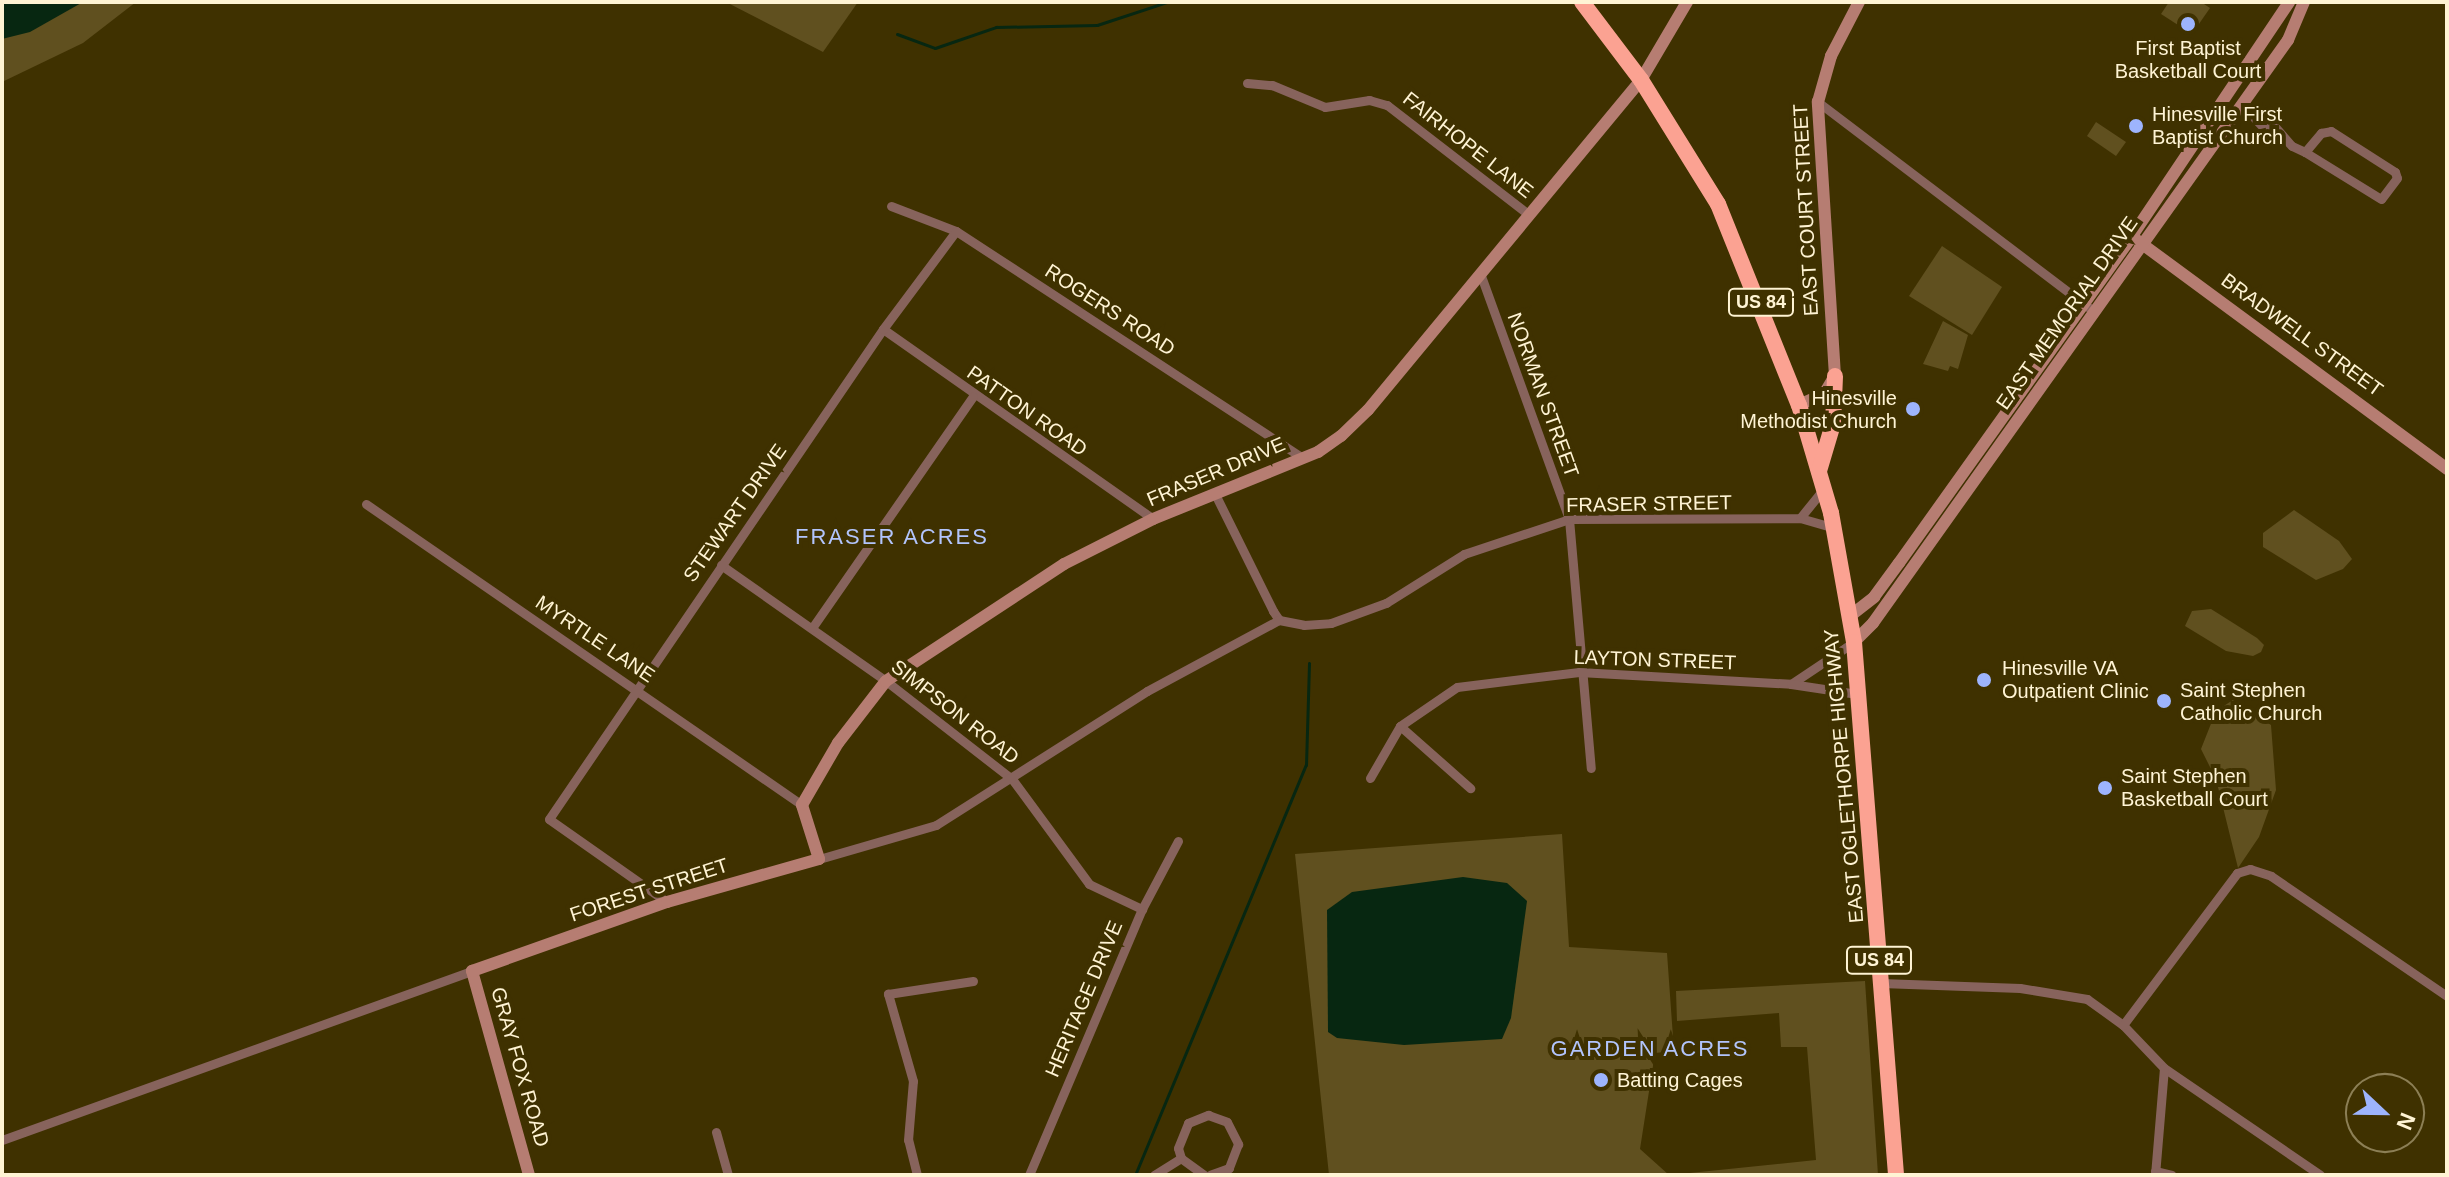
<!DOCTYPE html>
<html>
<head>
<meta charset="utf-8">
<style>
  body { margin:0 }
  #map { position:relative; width:2449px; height:1177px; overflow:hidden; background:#3f3100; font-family:Arial,sans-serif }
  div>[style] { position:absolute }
  .green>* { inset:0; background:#60501f }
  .water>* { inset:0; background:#072711 }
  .stream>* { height:3px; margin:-1.5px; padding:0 1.5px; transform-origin:1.5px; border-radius:1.5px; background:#072711 }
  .street>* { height:9px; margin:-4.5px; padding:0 4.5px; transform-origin:4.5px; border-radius:4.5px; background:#87635c }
  .secondary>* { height:12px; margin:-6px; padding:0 6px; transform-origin:6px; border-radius:6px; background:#b67d72 }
  .highway>* { height:16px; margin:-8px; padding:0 8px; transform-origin:8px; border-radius:8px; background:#fba292 }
  .dots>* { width:22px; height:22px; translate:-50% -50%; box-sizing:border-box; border:4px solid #3f3100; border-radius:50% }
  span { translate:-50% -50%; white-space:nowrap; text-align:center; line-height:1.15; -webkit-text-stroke:8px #3f3100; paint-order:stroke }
  .shield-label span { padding:2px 6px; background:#3f3100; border:2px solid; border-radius:6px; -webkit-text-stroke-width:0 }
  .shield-label { font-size:18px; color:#fff4d4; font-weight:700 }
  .poi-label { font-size:20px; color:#fff4d4 }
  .left { translate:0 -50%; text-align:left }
  .right { translate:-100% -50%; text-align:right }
  .street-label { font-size:20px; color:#fff4d4 }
  .neighbourhood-label { font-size:22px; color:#b2c4fb; letter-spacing:2px }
  .frame { position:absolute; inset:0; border:4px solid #fff4d4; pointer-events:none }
  .north { position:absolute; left:2345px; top:1073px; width:80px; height:80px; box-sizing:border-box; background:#3f3100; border:2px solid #8c7f55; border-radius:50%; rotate:112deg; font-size:22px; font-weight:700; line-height:32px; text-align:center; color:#fff4d4 }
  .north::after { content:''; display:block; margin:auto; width:28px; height:36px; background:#9db4fd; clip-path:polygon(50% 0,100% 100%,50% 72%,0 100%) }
</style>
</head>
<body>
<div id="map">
  <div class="green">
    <div style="clip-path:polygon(2px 2px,136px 2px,83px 43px,2px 82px)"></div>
    <div style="clip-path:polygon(726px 2px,858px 2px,823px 52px)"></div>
    <div style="clip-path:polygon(2169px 2px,2201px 2px,2210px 8px,2192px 34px,2161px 14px)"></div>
    <div style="clip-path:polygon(2096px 122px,2126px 142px,2116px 156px,2087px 136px)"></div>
    <div style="clip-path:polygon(1942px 246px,2002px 287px,1972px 335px,1909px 296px)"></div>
    <div style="clip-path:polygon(1943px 321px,1968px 335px,1958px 369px,1950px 366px,1948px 371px,1923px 364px)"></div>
    <div style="clip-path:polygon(2294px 510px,2339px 541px,2352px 559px,2343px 569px,2316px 580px,2263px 547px,2263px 533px)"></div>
    <div style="clip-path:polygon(2211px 609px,2257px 638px,2264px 645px,2261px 652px,2253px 656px,2226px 651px,2185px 626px,2192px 611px)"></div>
    <div style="clip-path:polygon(2233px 700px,2271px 725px,2276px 790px,2259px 837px,2238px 868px,2216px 779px,2201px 749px,2216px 711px)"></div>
    <div style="clip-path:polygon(1562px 834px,1569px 947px,1667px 953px,1674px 1051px,1655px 1053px,1640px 1149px,1669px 1175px,1329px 1175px,1295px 854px)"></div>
    <div style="clip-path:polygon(1865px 981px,1878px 1175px,1670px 1175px,1816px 1160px,1807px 1047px,1781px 1047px,1779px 1013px,1677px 1021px,1676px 991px)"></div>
  </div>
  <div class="water">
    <div style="clip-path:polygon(2px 2px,83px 2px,30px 32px,2px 39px)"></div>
    <div style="clip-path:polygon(1463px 877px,1507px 883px,1527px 901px,1511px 1018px,1502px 1039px,1404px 1045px,1337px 1038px,1328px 1032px,1327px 910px,1352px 892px)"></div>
  </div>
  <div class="stream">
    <div style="left:897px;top:34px;width:40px;rotate:20.2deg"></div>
    <div style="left:935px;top:48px;width:65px;rotate:-19deg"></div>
    <div style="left:996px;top:27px;width:101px;rotate:-1.1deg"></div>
    <div style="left:1097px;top:25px;width:74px;rotate:-18.2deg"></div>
    <div style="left:1135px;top:1175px;width:444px;rotate:-67.4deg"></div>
    <div style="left:1306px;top:765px;width:102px;rotate:-88.3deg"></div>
  </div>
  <div class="street">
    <div style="left:1247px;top:83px;width:25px;rotate:5deg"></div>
    <div style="left:1272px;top:85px;width:57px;rotate:22.5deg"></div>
    <div style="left:1325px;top:107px;width:45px;rotate:-9deg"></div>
    <div style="left:1369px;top:100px;width:19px;rotate:16deg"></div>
    <div style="left:1387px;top:105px;width:178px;rotate:37.7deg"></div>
    <div style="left:1818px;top:102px;width:345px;rotate:37.2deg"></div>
    <div style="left:2246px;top:109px;width:26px;rotate:47deg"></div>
    <div style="left:2264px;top:128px;width:10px;rotate:6deg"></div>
    <div style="left:2248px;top:110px;width:25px;rotate:27deg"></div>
    <div style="left:2270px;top:121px;width:33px;rotate:49deg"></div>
    <div style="left:2292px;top:146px;width:14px;rotate:25deg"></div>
    <div style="left:2305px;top:152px;width:25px;rotate:-50deg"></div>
    <div style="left:2321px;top:133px;width:10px;rotate:-11deg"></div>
    <div style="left:2331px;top:131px;width:76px;rotate:32.6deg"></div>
    <div style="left:2395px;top:172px;width:6px;rotate:72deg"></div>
    <div style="left:2397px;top:178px;width:26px;rotate:127deg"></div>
    <div style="left:2381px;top:199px;width:89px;rotate:-148.3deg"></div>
    <div style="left:891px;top:206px;width:70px;rotate:21deg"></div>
    <div style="left:956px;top:231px;width:413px;rotate:33.2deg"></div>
    <div style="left:1480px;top:273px;width:262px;rotate:70.1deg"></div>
    <div style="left:1569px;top:519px;width:250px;rotate:85deg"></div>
    <div style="left:883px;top:329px;width:330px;rotate:35.1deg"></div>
    <div style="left:1215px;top:494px;width:131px;rotate:63.6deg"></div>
    <div style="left:1273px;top:611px;width:11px;rotate:56deg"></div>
    <div style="left:1279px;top:620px;width:25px;rotate:11deg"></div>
    <div style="left:1304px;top:625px;width:27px;rotate:-4deg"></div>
    <div style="left:1331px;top:623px;width:59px;rotate:-20deg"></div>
    <div style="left:1386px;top:603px;width:92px;rotate:-32.1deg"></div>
    <div style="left:1464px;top:554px;width:111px;rotate:-18.4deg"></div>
    <div style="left:1569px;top:519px;width:231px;rotate:-0.2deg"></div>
    <div style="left:1800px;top:518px;width:35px;rotate:16deg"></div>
    <div style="left:366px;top:504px;width:530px;rotate:34.62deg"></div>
    <div style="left:1800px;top:518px;width:36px;rotate:-51deg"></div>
    <div style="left:721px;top:565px;width:202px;rotate:35.1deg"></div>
    <div style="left:886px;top:681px;width:160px;rotate:37.9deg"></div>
    <div style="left:1012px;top:779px;width:130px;rotate:53.7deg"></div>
    <div style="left:1089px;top:884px;width:59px;rotate:25.3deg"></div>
    <div style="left:812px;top:628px;width:282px;rotate:-55.2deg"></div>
    <div style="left:1791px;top:684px;width:76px;rotate:-33.7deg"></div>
    <div style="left:1400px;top:726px;width:94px;rotate:41.5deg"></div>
    <div style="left:1370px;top:778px;width:60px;rotate:-60deg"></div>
    <div style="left:1400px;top:726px;width:69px;rotate:-34.4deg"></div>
    <div style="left:1457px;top:687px;width:123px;rotate:-7deg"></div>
    <div style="left:1579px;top:672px;width:212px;rotate:3.2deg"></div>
    <div style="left:1791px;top:684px;width:67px;rotate:8.6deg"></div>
    <div style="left:819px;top:859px;width:122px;rotate:-16.2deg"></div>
    <div style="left:936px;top:825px;width:250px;rotate:-32.4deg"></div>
    <div style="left:1147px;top:691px;width:150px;rotate:-28.3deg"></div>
    <div style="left:667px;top:902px;width:144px;rotate:-144.9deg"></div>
    <div style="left:549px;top:819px;width:593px;rotate:-55.72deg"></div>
    <div style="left:883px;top:329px;width:122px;rotate:-53.3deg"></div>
    <div style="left:1881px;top:983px;width:139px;rotate:2.1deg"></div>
    <div style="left:2020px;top:988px;width:68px;rotate:9.3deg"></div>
    <div style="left:2087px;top:999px;width:44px;rotate:35.8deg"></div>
    <div style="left:2123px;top:1025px;width:59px;rotate:46.4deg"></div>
    <div style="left:2164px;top:1068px;width:189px;rotate:34.4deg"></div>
    <div style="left:2123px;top:1025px;width:190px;rotate:-53.1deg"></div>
    <div style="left:2237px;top:873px;width:14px;rotate:-17deg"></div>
    <div style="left:2250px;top:869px;width:22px;rotate:18deg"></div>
    <div style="left:2271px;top:876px;width:213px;rotate:34.3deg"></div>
    <div style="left:716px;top:1132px;width:45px;rotate:74.4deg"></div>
    <div style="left:2px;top:1140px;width:499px;rotate:-19.8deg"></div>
    <div style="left:2155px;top:1171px;width:17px;rotate:13deg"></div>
    <div style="left:917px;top:1175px;width:36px;rotate:-104deg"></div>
    <div style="left:908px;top:1140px;width:59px;rotate:-85.2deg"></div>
    <div style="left:913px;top:1081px;width:91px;rotate:-106deg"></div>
    <div style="left:888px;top:994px;width:86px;rotate:-8.7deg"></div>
    <div style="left:1029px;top:1175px;width:289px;rotate:-67deg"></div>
    <div style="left:1142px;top:909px;width:77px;rotate:-62.1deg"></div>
    <div style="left:1154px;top:1175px;width:32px;rotate:-32deg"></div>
    <div style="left:1204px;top:1175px;width:29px;rotate:-144deg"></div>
    <div style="left:1181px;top:1158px;width:10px;rotate:-107deg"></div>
    <div style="left:1178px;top:1148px;width:27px;rotate:-68deg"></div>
    <div style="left:1188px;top:1123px;width:22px;rotate:-22deg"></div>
    <div style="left:1208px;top:1115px;width:20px;rotate:20deg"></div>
    <div style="left:1227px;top:1122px;width:25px;rotate:63deg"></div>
    <div style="left:1238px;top:1144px;width:26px;rotate:111deg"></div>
    <div style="left:1229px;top:1168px;width:20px;rotate:160deg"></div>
    <div style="left:2155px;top:1175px;width:107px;rotate:-85.2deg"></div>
  </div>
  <div class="secondary">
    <div style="left:2134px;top:238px;width:389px;rotate:36.4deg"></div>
    <div style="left:1799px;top:405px;width:27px;rotate:-24deg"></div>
    <div style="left:1824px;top:394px;width:21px;rotate:-59deg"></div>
    <div style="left:1835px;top:376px;width:275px;rotate:-93.6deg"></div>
    <div style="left:1818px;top:102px;width:48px;rotate:-74.2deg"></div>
    <div style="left:1831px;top:56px;width:61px;rotate:-62.6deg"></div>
    <div style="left:1850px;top:616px;width:31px;rotate:-38deg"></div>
    <div style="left:1874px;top:597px;width:42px;rotate:-53.7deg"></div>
    <div style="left:1899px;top:563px;width:402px;rotate:-54.5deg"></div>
    <div style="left:2132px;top:236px;width:282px;rotate:-56.1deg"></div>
    <div style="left:1854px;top:642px;width:27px;rotate:-45deg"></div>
    <div style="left:1873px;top:623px;width:716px;rotate:-54.56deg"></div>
    <div style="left:2288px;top:40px;width:41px;rotate:-67.2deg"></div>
    <div style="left:529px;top:1175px;width:212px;rotate:-105.6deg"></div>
    <div style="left:472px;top:971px;width:207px;rotate:-19.5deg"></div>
    <div style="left:667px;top:902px;width:158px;rotate:-15.8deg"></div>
    <div style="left:819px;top:859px;width:57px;rotate:-107.5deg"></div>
    <div style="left:802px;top:805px;width:72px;rotate:-59.9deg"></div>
    <div style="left:838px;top:743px;width:78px;rotate:-52.3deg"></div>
    <div style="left:886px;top:681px;width:213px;rotate:-33.3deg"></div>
    <div style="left:1064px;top:564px;width:100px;rotate:-26.8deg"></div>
    <div style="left:1153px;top:519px;width:178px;rotate:-22.1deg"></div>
    <div style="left:1318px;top:452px;width:28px;rotate:-35deg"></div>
    <div style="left:1341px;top:436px;width:37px;rotate:-44deg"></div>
    <div style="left:1368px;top:410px;width:428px;rotate:-50.4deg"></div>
    <div style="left:1641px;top:80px;width:91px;rotate:-59.5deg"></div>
  </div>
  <div class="highway">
    <div style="left:1582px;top:2px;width:98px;rotate:52.9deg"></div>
    <div style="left:1641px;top:80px;width:146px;rotate:58.2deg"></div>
    <div style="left:1718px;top:204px;width:217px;rotate:68.1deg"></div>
    <div style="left:1799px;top:405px;width:113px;rotate:73.5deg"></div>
    <div style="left:1831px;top:513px;width:131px;rotate:79.9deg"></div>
    <div style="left:1854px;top:642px;width:535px;rotate:85.49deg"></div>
    <div style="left:1819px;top:471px;width:49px;rotate:-73.4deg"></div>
    <div style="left:1833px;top:424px;width:48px;rotate:-87.6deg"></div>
  </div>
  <div class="dots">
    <div style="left:2188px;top:24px;background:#9db4fd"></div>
    <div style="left:2136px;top:126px;background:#9db4fd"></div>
    <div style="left:1913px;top:409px;background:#9db4fd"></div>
    <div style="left:1984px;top:680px;background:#9db4fd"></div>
    <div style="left:2164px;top:701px;background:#9db4fd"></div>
    <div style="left:2105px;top:788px;background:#9db4fd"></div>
    <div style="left:1601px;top:1080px;background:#9db4fd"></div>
  </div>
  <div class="shield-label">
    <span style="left:1761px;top:302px">US 84</span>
    <span style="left:1879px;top:960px">US 84</span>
  </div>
  <div class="poi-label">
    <span style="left:2188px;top:60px">First Baptist<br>Basketball Court</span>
    <span class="left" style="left:2152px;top:126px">Hinesville First<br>Baptist Church</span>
    <span class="right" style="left:1897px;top:410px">Hinesville<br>Methodist Church</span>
    <span class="left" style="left:2002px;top:680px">Hinesville VA<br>Outpatient Clinic</span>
    <span class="left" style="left:2180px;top:702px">Saint Stephen<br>Catholic Church</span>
    <span class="left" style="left:2121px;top:788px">Saint Stephen<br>Basketball Court</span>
    <span class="left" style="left:1617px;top:1080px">Batting Cages</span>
  </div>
  <div class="street-label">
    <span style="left:1468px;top:145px;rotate:38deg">FAIRHOPE LANE</span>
    <span style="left:1806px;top:210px;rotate:-93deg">EAST COURT STREET</span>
    <span style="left:1110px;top:310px;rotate:33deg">ROGERS ROAD</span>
    <span style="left:2067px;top:313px;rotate:-55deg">EAST MEMORIAL DRIVE</span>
    <span style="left:2302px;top:335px;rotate:36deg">BRADWELL STREET</span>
    <span style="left:1543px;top:395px;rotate:70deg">NORMAN STREET</span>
    <span style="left:1027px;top:411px;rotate:35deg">PATTON ROAD</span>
    <span style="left:1216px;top:472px;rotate:-23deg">FRASER DRIVE</span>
    <span style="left:1649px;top:504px;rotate:-1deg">FRASER STREET</span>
    <span style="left:735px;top:513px;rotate:-55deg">STEWART DRIVE</span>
    <span style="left:595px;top:639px;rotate:34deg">MYRTLE LANE</span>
    <span style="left:1655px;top:660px;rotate:2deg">LAYTON STREET</span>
    <span style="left:955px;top:712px;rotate:38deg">SIMPSON ROAD</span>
    <span style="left:1844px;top:776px;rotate:-95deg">EAST OGLETHORPE HIGHWAY</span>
    <span style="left:649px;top:890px;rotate:-18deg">FOREST STREET</span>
    <span style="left:1084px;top:999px;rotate:-67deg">HERITAGE DRIVE</span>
    <span style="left:520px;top:1067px;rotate:74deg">GRAY FOX ROAD</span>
  </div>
  <div class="neighbourhood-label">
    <span style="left:892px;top:537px">FRASER ACRES</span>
    <span style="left:1650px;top:1049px">GARDEN ACRES</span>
  </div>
  <div class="frame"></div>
  <div class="north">N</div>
</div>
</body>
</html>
